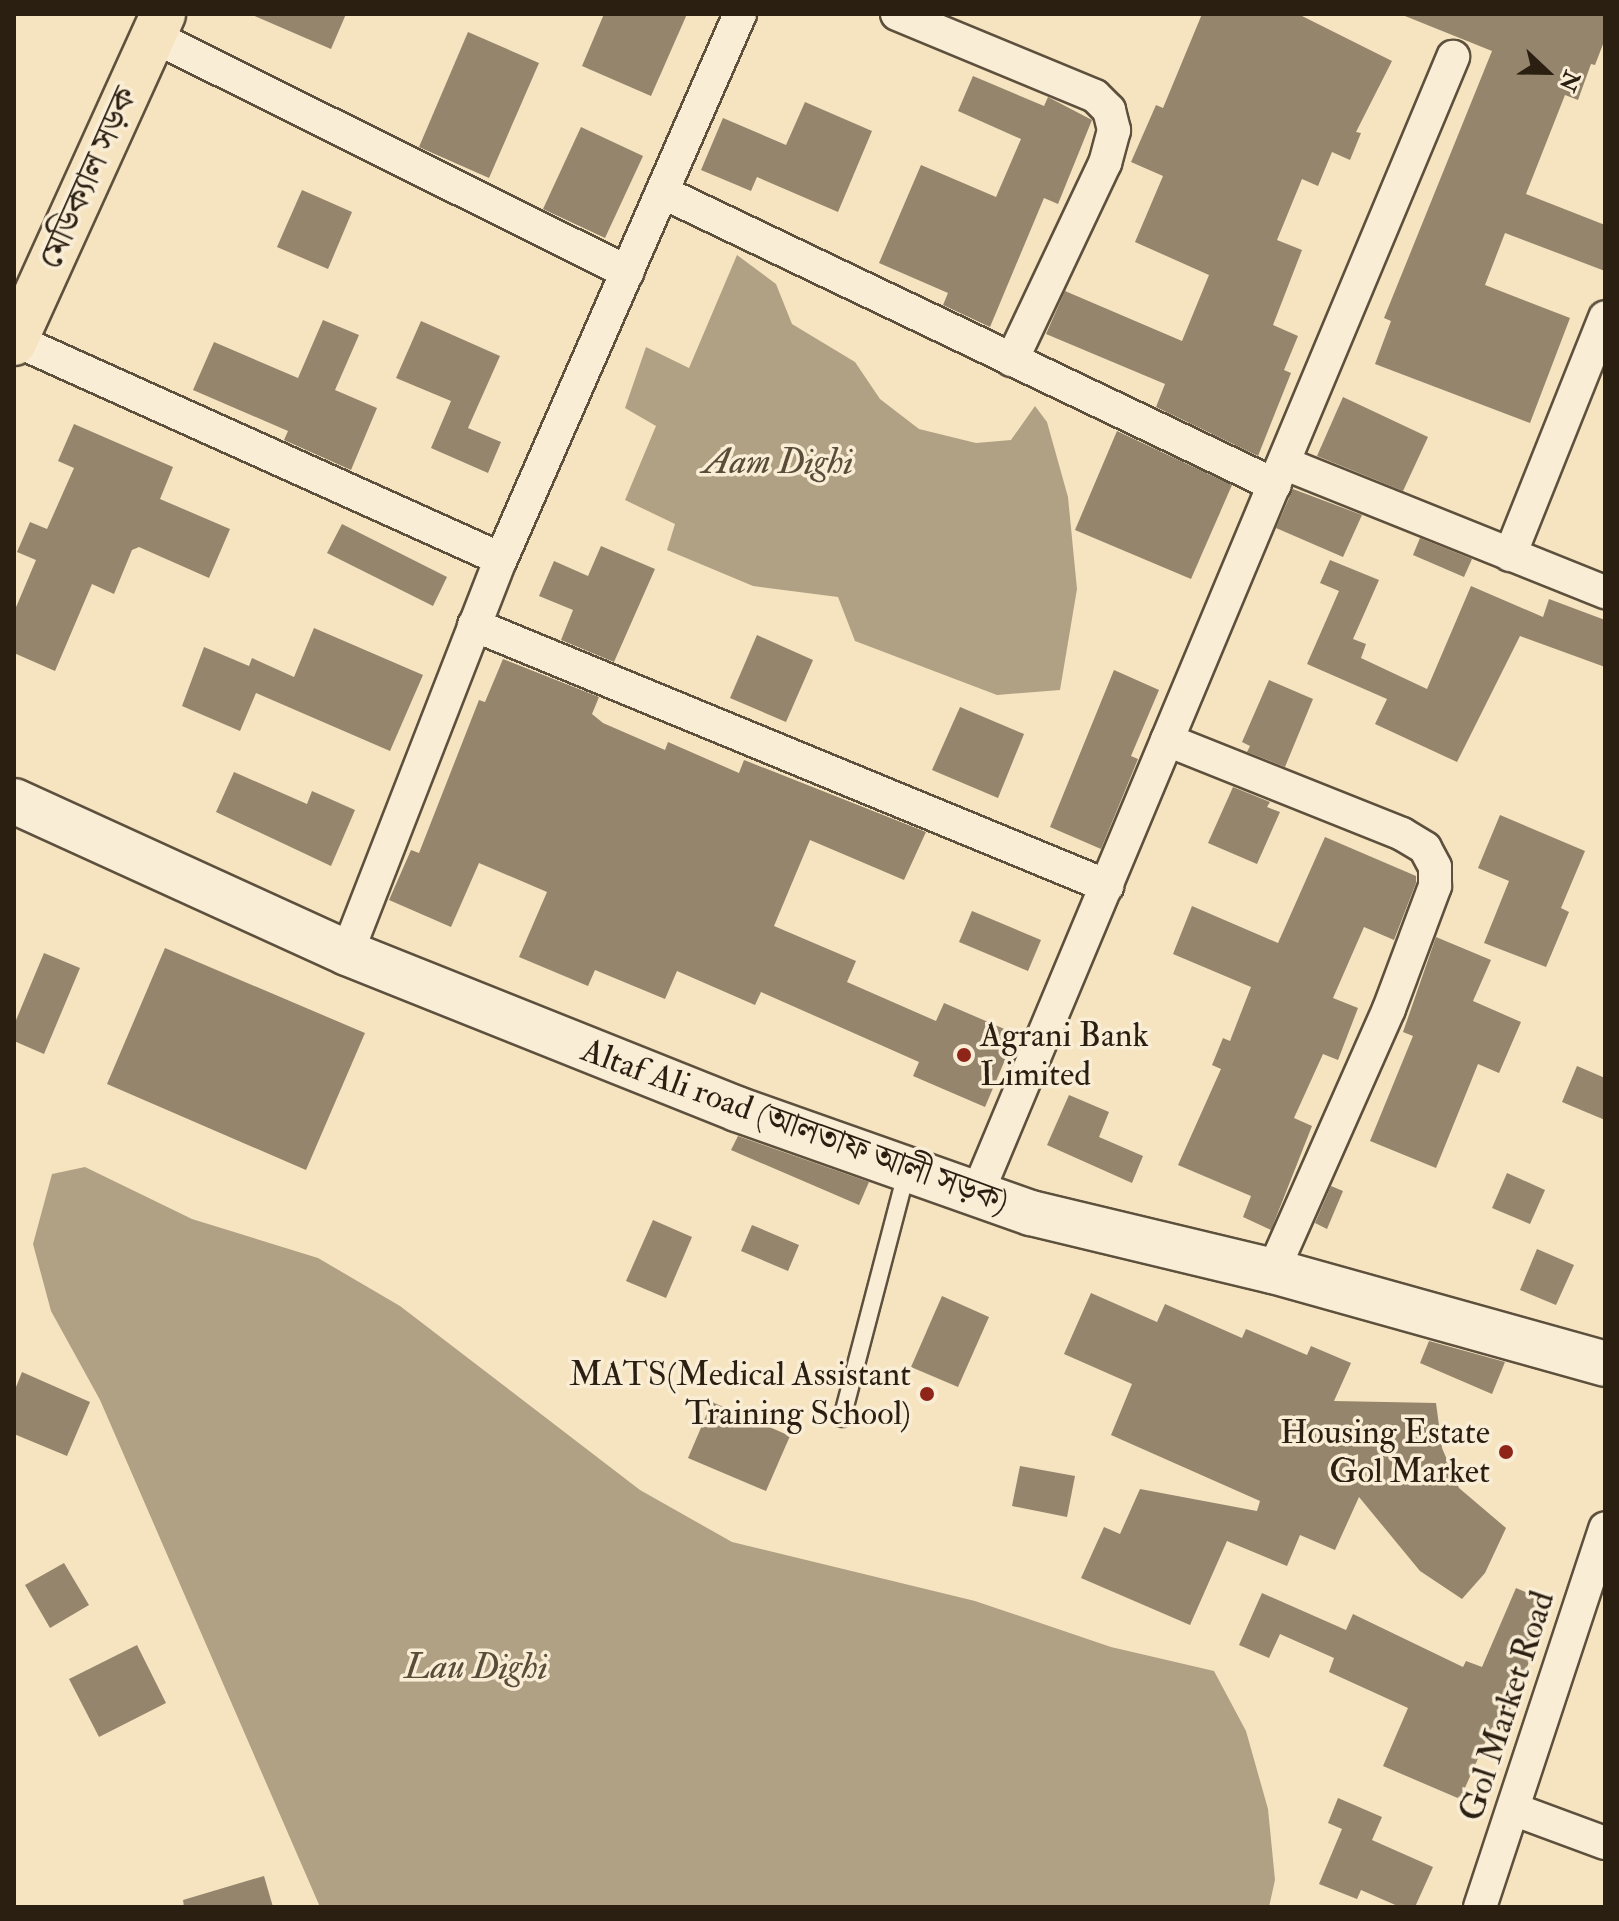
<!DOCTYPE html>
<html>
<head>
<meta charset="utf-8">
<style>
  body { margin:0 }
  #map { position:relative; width:1619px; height:1921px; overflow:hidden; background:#f6e4c0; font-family:"IM FELL Double Pica","Noto Serif Bengali",serif }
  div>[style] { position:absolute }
  .water>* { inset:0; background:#b1a184 }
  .building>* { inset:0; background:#94856c }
  .roads { filter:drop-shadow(2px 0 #5d503d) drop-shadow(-2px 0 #5d503d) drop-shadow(0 2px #5d503d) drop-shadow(0 -2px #5d503d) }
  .service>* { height:16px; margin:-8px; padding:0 8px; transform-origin:8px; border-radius:8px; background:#f9edd6 }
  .minor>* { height:32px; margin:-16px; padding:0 16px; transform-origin:16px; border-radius:16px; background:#f9edd6 }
  .secondary>* { height:44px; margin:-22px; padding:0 22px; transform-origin:22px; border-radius:22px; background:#f9edd6 }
  .primary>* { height:44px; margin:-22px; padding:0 22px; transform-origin:22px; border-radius:22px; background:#f6e4c0 }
  .dots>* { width:22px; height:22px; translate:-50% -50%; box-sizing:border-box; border:4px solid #f9edd6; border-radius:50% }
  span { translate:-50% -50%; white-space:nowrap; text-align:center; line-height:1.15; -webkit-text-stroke:7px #f9edd6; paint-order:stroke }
  .street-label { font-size:34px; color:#2a1f11 }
  .poi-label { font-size:34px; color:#2a1f11 }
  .left { translate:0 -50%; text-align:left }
  .right { translate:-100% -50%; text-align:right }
  .water-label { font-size:36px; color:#594c39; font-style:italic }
  .frame { position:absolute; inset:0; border:16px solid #2a1f11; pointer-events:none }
  .north { position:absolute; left:1507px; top:32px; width:80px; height:80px; -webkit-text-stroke:6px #f9edd6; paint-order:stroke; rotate:112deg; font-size:22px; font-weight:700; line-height:32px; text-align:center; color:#2a1f11 }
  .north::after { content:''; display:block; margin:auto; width:28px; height:36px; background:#2a1f11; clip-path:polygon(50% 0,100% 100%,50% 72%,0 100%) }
</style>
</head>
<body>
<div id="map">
  <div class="water">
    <div style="clip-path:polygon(737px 255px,776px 284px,792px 324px,855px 362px,880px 399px,919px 429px,976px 443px,1011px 440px,1035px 406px,1047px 422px,1068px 497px,1077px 589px,1060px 690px,997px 695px,855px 641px,838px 597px,753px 586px,667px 550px,675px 524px,625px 500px,656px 426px,625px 408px,646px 347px,689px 368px)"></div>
    <div style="clip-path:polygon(85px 1167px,192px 1219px,318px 1258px,400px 1306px,640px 1490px,732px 1542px,975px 1601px,1111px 1647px,1214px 1671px,1246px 1731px,1268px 1809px,1275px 1880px,1269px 1907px,320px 1907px,100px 1400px,51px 1311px,33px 1244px,52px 1174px)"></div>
  </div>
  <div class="building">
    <div style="clip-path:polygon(250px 14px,346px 14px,331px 49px)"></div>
    <div style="clip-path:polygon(604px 14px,687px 14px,651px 96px,582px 66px)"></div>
    <div style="clip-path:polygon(1202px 14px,1298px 14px,1392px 61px,1356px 132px,1361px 133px,1350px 160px,1332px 152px,1318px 186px,1302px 179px,1277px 240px,1302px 250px,1273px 325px,1298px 336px,1284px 370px,1291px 373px,1258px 456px,1156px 407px,1165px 384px,1046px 334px,1065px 291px,1182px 341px,1209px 275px,1135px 242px,1163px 176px,1131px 162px,1156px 105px,1163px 108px)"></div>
    <div style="clip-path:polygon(1400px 14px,1605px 14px,1605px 39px,1595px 65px,1591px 64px,1578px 100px,1565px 95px,1526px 194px,1605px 225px,1605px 271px,1505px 233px,1485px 285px,1570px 318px,1530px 423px,1375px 364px,1391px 321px,1384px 318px,1492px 51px)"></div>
    <div style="clip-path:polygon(468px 32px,539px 63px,489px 178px,419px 147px)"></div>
    <div style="clip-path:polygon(973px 76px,1044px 106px,1048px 97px,1092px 120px,1058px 204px,1044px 198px,990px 327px,943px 305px,948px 293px,879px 263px,921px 165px,996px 197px,1021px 139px,958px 111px)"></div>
    <div style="clip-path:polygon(805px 102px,872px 131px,838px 212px,757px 177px,751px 191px,701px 170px,723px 118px,786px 145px)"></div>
    <div style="clip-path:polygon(581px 127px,643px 156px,605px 238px,543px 209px)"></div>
    <div style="clip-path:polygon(302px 190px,352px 212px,328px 269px,277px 247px)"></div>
    <div style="clip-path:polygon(323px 320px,359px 335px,335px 390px,377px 408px,351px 470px,284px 440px,288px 431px,193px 390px,214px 342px,298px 378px)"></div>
    <div style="clip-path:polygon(421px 321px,500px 356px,468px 428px,501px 442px,488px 473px,431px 448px,451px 401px,396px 378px)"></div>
    <div style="clip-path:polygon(1343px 397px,1428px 437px,1403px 491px,1317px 456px)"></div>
    <div style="clip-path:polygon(74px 424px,173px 467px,160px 499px,230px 529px,209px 578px,139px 547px,132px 550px,114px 594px,92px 584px,55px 671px,14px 653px,14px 612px,36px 560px,17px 552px,30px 522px,47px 529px,74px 468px,58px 461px)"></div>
    <div style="clip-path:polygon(1117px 431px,1232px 485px,1191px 579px,1075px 530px)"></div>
    <div style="clip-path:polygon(1293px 489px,1362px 515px,1343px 557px,1276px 528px)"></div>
    <div style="clip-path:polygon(342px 524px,447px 577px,433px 606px,327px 553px)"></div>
    <div style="clip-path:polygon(1420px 538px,1472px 559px,1464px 577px,1413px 555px)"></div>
    <div style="clip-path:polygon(601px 546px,655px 569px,614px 662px,561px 640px,573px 610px,539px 596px,554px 561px,588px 576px)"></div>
    <div style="clip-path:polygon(1330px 560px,1379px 580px,1353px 639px,1366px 644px,1361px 658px,1427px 689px,1471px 586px,1543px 617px,1549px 599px,1605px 620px,1605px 667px,1520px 636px,1457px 762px,1375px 724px,1387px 699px,1307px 664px,1339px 591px,1320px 583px)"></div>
    <div style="clip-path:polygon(314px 628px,423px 675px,390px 751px,256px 693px,240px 731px,182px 706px,204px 647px,249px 666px,252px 658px,294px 677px)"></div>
    <div style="clip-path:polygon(757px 635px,813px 660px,786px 722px,730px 698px)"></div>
    <div style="clip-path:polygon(503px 659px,599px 697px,592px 714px,603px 723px,665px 750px,668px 742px,739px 773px,744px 760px,926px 832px,904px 880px,810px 840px,774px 926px,856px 961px,847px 982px,936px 1021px,944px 1003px,1016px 1034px,985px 1107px,913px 1076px,919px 1062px,761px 992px,755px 1005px,677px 971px,665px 999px,595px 970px,588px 986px,519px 957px,547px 892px,479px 863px,451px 927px,389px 900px,411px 850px,419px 853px,479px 700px,485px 702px)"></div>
    <div style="clip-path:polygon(1114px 670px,1159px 690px,1131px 756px,1138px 759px,1101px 849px,1050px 827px)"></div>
    <div style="clip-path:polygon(1269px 680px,1313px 699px,1285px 767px,1247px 752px,1250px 746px,1242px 742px)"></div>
    <div style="clip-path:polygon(960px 707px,1024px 734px,998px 798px,932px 770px)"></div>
    <div style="clip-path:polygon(234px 772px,307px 804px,312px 791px,355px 810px,331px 866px,216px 812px)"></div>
    <div style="clip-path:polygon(1233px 787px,1270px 802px,1267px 807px,1280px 812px,1257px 864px,1208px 843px)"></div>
    <div style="clip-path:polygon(1500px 815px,1585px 851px,1561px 908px,1569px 912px,1546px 967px,1484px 943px,1509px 881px,1478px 868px)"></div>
    <div style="clip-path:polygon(1325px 837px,1416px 876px,1416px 883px,1394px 940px,1364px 927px,1333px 998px,1358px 1008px,1338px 1060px,1323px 1054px,1294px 1118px,1312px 1126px,1271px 1230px,1243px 1217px,1251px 1196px,1178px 1165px,1221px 1069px,1212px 1065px,1223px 1038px,1230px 1041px,1251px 987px,1173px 954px,1192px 906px,1278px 943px)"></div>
    <div style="clip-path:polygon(972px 911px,1041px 940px,1028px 971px,959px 942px)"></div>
    <div style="clip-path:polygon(1436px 937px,1491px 960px,1473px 1001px,1521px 1022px,1499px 1073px,1478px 1064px,1436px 1168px,1370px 1141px,1413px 1036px,1403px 1032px)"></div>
    <div style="clip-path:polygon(165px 948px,365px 1033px,306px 1170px,107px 1084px)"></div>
    <div style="clip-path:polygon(44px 953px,80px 968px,44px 1054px,14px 1041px,14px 1025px)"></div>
    <div style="clip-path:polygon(1577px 1066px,1605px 1078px,1605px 1120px,1562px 1102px)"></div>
    <div style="clip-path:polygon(1069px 1095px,1109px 1112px,1099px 1137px,1143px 1156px,1132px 1183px,1047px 1145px)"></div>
    <div style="clip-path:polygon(738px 1136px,869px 1182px,859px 1205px,731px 1150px)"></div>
    <div style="clip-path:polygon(1507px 1173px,1545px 1190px,1530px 1224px,1492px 1208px)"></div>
    <div style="clip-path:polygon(1331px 1186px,1343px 1191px,1327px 1229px,1315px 1223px)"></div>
    <div style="clip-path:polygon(653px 1220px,692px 1237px,666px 1298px,626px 1281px)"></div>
    <div style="clip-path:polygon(752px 1225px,799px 1245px,788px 1271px,741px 1251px)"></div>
    <div style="clip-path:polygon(1537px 1249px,1574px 1265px,1556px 1305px,1520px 1290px)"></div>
    <div style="clip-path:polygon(1091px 1293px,1157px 1322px,1165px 1304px,1242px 1338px,1246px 1329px,1307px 1355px,1311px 1346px,1351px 1363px,1334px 1401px,1436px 1403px,1442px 1448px,1459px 1488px,1506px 1528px,1485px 1573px,1462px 1599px,1420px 1571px,1359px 1497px,1335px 1550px,1300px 1535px,1287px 1566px,1227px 1541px,1190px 1625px,1081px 1578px,1104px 1527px,1120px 1534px,1140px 1489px,1257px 1511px,1260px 1501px,1111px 1435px,1132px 1384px,1064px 1354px)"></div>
    <div style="clip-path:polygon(942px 1296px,989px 1317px,958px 1387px,911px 1367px)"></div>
    <div style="clip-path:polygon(1429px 1341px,1505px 1362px,1492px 1394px,1420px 1363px)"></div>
    <div style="clip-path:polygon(22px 1372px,90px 1402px,67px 1456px,14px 1434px,14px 1392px)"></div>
    <div style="clip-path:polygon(712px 1402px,790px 1436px,766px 1491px,688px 1458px)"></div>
    <div style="clip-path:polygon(1020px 1466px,1075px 1476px,1067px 1517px,1012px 1506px)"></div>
    <div style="clip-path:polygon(64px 1563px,89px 1605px,50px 1628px,25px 1585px)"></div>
    <div style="clip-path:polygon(1516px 1588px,1552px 1603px,1502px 1731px,1492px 1727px,1460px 1799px,1383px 1766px,1408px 1708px,1329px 1672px,1334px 1658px,1280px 1634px,1269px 1658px,1239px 1645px,1262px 1593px,1346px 1630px,1353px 1614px,1463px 1667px,1466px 1661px,1482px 1667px)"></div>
    <div style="clip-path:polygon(137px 1645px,166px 1703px,99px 1737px,69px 1679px)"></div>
    <div style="clip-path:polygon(1338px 1798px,1382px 1817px,1372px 1840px,1433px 1867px,1415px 1907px,1400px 1907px,1361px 1890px,1357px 1899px,1319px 1884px,1342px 1829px,1328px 1823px)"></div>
    <div style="clip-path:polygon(264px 1876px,273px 1907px,184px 1907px,183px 1900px)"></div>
  </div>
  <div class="roads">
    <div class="service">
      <div style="left:842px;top:1418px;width:255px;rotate:-75.3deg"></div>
    </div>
    <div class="minor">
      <div style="left:897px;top:14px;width:214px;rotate:22.5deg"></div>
      <div style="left:1095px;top:96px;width:20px;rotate:45deg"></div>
      <div style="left:1109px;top:110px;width:21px;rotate:76deg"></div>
      <div style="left:1114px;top:130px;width:34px;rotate:105deg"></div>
      <div style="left:1105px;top:163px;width:218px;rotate:115.3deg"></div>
      <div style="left:153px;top:36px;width:530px;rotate:26.47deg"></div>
      <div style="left:662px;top:192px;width:679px;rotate:25.55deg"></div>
      <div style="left:15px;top:340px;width:533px;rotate:24.26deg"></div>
      <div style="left:1286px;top:464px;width:344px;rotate:21.9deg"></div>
      <div style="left:1510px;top:555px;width:256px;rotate:-68.2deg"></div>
      <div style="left:474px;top:625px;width:685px;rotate:22.41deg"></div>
      <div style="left:1167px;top:740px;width:253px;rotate:21.8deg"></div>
      <div style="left:1402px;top:834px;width:27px;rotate:31deg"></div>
      <div style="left:1425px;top:848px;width:21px;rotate:62deg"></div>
      <div style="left:1435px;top:867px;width:19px;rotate:90deg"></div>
      <div style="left:1435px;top:886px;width:131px;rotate:110.5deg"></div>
      <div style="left:1389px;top:1009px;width:287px;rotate:113.9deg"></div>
      <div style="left:347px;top:953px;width:423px;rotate:-68.7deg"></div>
      <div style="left:501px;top:559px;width:595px;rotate:-66.32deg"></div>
      <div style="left:977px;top:1194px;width:1233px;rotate:-67.28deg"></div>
      <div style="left:1513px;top:1809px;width:98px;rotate:20.3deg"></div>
      <div style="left:1480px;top:1907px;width:399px;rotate:-71.7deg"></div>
    </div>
    <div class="secondary">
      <div style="left:14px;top:801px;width:366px;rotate:24.5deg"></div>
      <div style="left:347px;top:953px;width:420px;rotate:21.8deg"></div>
      <div style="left:737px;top:1109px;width:312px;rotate:19.5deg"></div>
      <div style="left:1031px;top:1213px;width:249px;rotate:13.5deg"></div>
      <div style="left:1273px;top:1271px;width:345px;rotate:15.6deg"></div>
    </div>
    <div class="primary">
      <div style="left:14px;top:343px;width:361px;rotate:-65.6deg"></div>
    </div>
  </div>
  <div class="dots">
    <div style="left:964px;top:1055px;background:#8f2418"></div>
    <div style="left:927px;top:1394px;background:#8f2418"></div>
    <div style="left:1506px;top:1452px;background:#8f2418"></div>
  </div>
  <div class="street-label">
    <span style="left:88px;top:178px;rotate:-66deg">মেডিক্যাল সড়ক</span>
    <span style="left:795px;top:1126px;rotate:20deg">Altaf Ali road (আলতাফ আলী সড়ক)</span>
    <span style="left:1507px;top:1706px;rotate:-72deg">Gol Market Road</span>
  </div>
  <div class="poi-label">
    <span class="left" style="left:980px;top:1055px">Agrani Bank<br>Limited</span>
    <span class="right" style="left:911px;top:1394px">MATS(Medical Assistant<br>Training School)</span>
    <span class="right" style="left:1490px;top:1452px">Housing Estate<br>Gol Market</span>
  </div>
  <div class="water-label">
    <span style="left:778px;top:462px">Aam Dighi</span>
    <span style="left:476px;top:1667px">Lau Dighi</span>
  </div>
  <div class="frame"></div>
  <div class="north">N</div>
</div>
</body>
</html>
